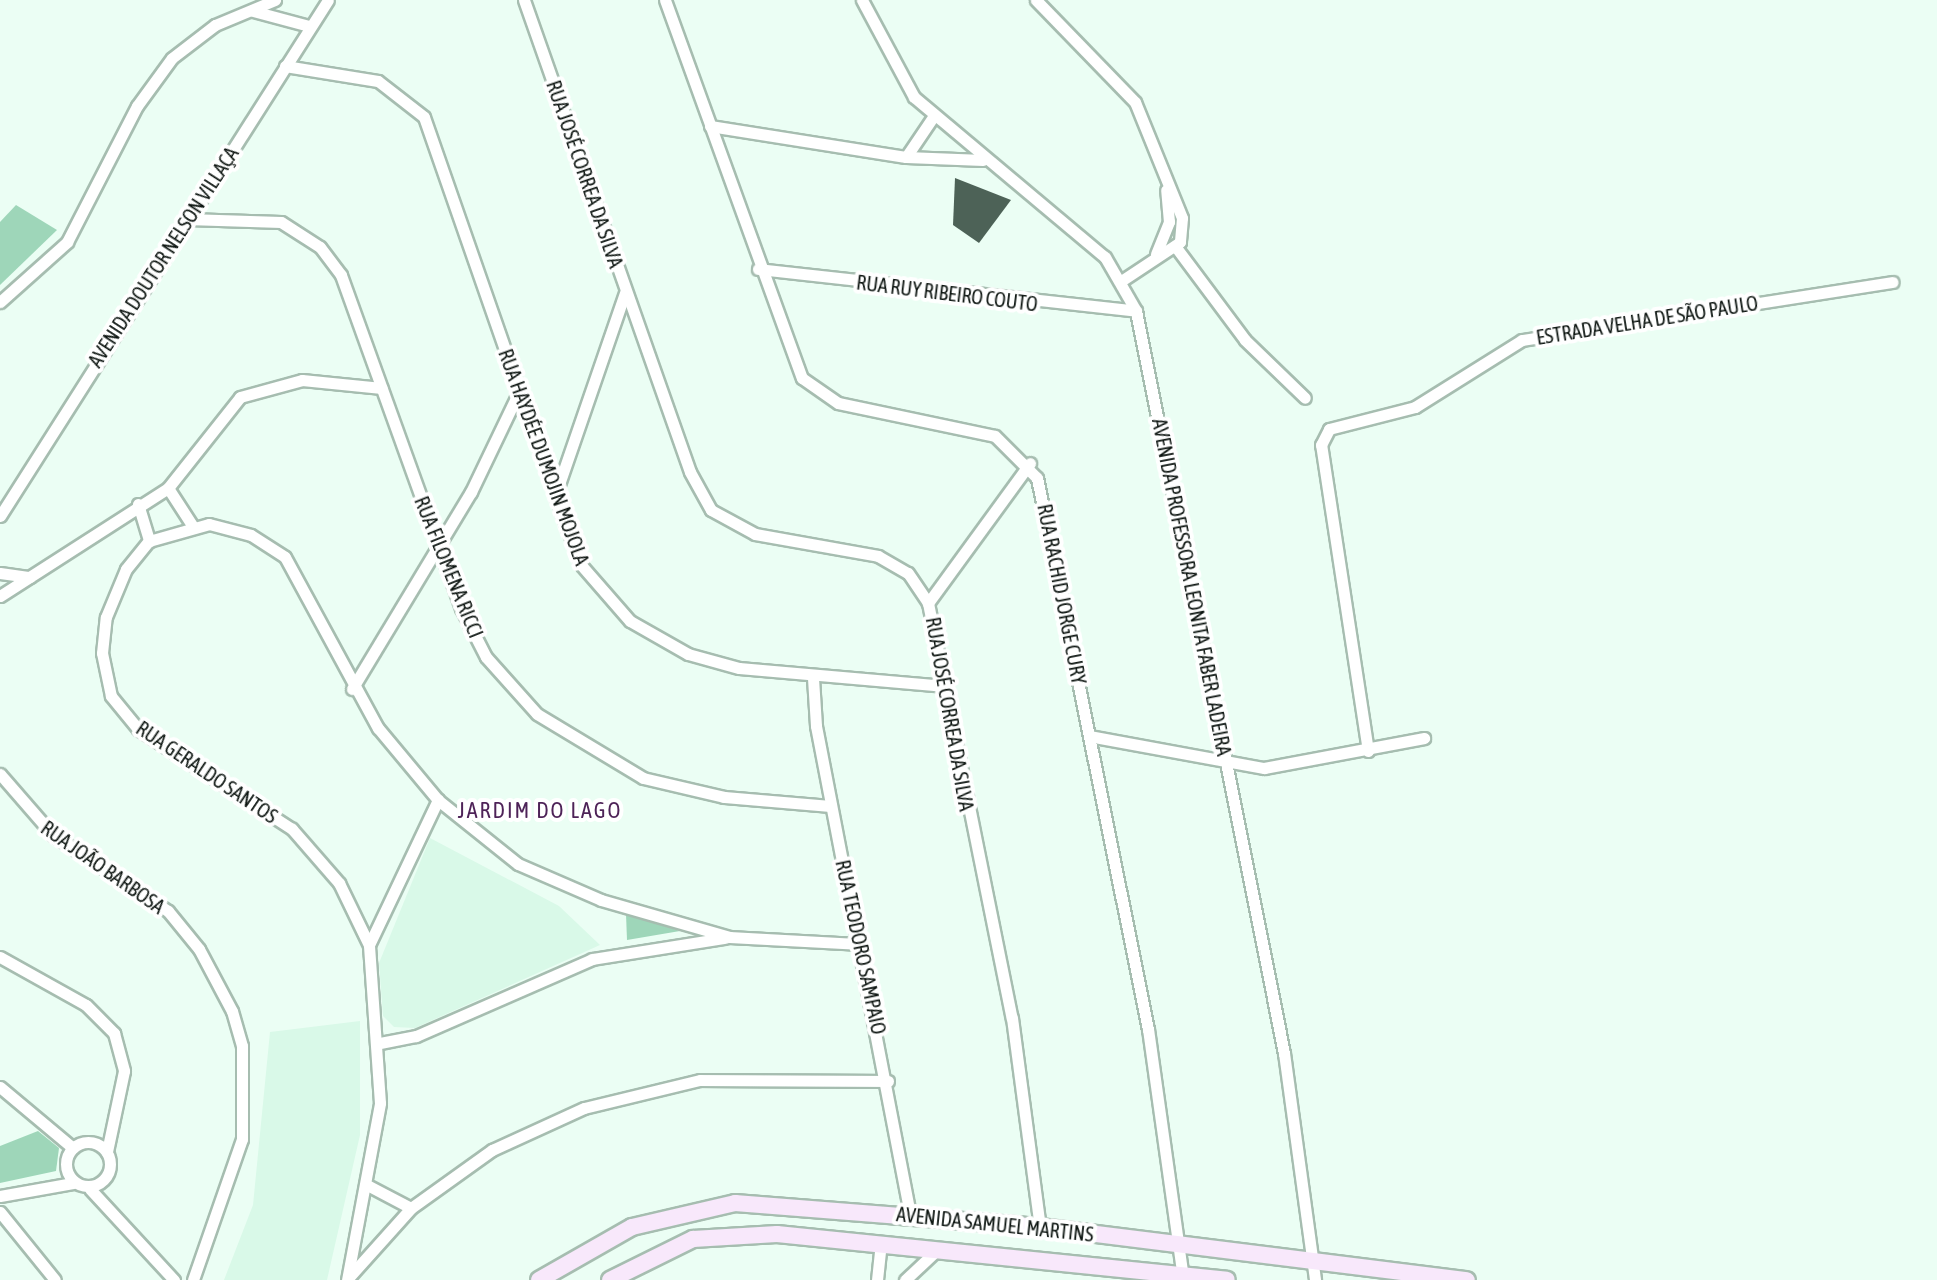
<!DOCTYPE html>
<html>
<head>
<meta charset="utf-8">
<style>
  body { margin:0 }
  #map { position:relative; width:1937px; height:1280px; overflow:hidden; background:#ebfef4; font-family:"Asap Condensed",sans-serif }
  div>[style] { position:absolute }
  .built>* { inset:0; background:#d9f9e8 }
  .green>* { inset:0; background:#9ed6b9 }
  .building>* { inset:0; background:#4d6257 }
  .roads { filter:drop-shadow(2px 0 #a6bdb0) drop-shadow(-2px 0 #a6bdb0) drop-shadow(0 2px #a6bdb0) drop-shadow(0 -2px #a6bdb0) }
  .minor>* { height:11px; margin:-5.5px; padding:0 5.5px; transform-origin:5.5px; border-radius:5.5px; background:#fff }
  .minor>.ring { margin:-5.5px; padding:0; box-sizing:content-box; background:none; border:11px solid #fff; border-radius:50% }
  .secondary>* { height:16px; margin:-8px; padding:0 8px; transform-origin:8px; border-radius:8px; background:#f8e8fb }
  span { translate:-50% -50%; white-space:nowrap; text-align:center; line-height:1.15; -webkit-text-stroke:8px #fff; paint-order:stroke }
  .street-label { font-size:20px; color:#0d1511 }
  .neighbourhood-label { font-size:22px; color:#4e2358; letter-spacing:2px }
</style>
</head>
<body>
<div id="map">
  <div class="built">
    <div style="clip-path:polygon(430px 838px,559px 906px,600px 945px,415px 1028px,394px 1027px,383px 1016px,379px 963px)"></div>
    <div style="clip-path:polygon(360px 1021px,360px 1135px,327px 1280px,224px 1280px,253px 1205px,270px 1032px)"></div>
  </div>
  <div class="green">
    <div style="clip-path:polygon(16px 205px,57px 230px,0 285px,0 222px)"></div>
    <div style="clip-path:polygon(626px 914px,680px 931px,627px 940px)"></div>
    <div style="clip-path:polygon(38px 1131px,59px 1148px,56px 1171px,0 1183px,0 1146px)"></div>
  </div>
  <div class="building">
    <div style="clip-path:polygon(955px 178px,1011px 200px,979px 243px,953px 225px)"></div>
  </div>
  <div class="roads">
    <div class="minor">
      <div style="left:524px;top:0;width:500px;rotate:70.62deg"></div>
      <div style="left:690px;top:472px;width:43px;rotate:61.1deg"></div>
      <div style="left:711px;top:510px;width:50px;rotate:28.6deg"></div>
      <div style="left:755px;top:534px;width:125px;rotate:10.1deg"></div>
      <div style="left:878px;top:556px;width:34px;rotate:30deg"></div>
      <div style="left:908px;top:573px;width:36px;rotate:56deg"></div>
      <div style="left:928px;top:603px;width:423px;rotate:78.6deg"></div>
      <div style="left:1012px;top:1018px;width:211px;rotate:82.4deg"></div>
      <div style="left:665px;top:0;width:402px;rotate:70.1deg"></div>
      <div style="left:802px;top:378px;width:44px;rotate:34.8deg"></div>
      <div style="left:838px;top:403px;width:160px;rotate:11.9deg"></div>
      <div style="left:995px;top:436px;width:59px;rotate:45deg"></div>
      <div style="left:1037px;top:478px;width:562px;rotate:78.61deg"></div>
      <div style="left:1148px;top:1029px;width:252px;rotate:82deg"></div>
      <div style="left:862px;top:0;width:110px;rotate:61.8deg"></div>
      <div style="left:914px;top:97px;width:249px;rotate:40deg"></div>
      <div style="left:1105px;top:257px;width:62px;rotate:60.1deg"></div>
      <div style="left:1136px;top:311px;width:757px;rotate:78.72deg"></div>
      <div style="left:1284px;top:1053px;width:229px;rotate:82.2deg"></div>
      <div style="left:1036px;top:0;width:142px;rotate:45.9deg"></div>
      <div style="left:1135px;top:102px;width:125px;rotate:67.9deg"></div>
      <div style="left:1182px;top:218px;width:24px;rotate:95deg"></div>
      <div style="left:1180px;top:242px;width:67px;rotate:146.5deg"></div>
      <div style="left:253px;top:11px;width:58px;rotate:15deg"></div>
      <div style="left:285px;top:66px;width:94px;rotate:9.2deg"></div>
      <div style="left:378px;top:81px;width:58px;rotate:38deg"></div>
      <div style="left:424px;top:117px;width:430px;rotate:70.8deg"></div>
      <div style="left:565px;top:523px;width:46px;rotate:68.4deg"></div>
      <div style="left:582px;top:566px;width:73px;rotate:48.9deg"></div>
      <div style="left:630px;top:621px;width:67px;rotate:29.6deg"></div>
      <div style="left:688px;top:654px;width:53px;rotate:15.4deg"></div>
      <div style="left:739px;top:668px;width:207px;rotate:5deg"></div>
      <div style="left:710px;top:126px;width:198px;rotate:9deg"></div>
      <div style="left:906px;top:157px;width:77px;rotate:2.2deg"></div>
      <div style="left:906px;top:157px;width:48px;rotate:-56deg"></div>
      <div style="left:187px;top:219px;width:94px;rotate:1.8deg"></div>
      <div style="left:281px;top:222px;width:46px;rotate:32.7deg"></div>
      <div style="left:320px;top:247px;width:35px;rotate:53deg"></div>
      <div style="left:341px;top:275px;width:354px;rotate:70.2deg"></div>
      <div style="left:461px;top:608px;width:55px;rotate:63deg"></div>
      <div style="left:486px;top:657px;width:76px;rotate:48.2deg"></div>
      <div style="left:537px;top:714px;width:124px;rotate:31.1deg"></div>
      <div style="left:643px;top:778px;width:83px;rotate:13.2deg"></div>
      <div style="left:724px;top:797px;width:107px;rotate:4.8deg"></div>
      <div style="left:1175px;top:246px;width:117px;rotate:53.3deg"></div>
      <div style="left:1245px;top:340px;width:83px;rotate:44deg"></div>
      <div style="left:1156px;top:254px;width:35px;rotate:-68deg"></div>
      <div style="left:1169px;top:222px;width:32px;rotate:-95deg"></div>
      <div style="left:758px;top:269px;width:380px;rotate:6.3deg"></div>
      <div style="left:0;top:302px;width:90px;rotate:-41.8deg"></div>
      <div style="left:67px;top:242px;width:153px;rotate:-62.8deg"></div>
      <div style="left:137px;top:106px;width:59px;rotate:-53.9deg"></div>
      <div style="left:172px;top:58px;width:54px;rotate:-37.5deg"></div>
      <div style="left:215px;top:25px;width:65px;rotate:-22.6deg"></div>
      <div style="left:168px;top:488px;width:44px;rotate:57deg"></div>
      <div style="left:555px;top:496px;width:215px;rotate:-71deg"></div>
      <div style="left:138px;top:504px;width:39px;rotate:73deg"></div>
      <div style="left:0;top:516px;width:611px;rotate:-57.56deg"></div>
      <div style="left:0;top:573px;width:30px;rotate:8deg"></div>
      <div style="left:0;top:596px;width:200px;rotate:-32.7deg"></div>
      <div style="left:168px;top:488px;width:116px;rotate:-51.6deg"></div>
      <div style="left:240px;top:397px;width:64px;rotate:-15.3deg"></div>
      <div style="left:302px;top:380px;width:80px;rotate:5.7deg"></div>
      <div style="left:928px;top:603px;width:173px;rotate:-53.9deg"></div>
      <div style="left:813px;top:678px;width:48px;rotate:86.4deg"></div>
      <div style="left:816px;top:726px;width:498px;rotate:79.1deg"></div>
      <div style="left:352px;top:689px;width:230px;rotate:-58.9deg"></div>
      <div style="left:471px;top:492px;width:109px;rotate:-64.4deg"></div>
      <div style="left:1089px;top:736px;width:178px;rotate:10.4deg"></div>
      <div style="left:1264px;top:768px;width:163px;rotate:-10.6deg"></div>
      <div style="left:1368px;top:751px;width:310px;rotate:-98.7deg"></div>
      <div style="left:1321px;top:445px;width:18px;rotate:-63deg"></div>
      <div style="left:1329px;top:429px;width:89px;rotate:-14.3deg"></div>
      <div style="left:1415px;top:407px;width:126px;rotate:-32.1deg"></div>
      <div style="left:1522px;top:340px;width:375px;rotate:-8.9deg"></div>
      <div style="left:0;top:774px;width:81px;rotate:49deg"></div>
      <div style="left:53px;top:835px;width:138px;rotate:33.5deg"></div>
      <div style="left:168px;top:911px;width:49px;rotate:50.8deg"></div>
      <div style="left:199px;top:949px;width:70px;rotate:62deg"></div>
      <div style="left:232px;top:1011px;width:36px;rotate:74deg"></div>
      <div style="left:242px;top:1046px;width:93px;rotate:90deg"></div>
      <div style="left:242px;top:1139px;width:149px;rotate:109.2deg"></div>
      <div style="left:369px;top:945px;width:161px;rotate:-64.6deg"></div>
      <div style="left:0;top:957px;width:98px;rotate:29.2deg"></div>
      <div style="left:86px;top:1005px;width:40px;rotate:45deg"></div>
      <div style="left:114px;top:1033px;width:39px;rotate:75deg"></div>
      <div style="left:124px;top:1071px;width:83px;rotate:101.9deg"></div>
      <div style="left:380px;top:1043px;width:37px;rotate:-11deg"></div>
      <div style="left:416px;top:1036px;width:192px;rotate:-23.6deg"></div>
      <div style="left:592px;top:959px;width:134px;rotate:-9deg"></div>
      <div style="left:0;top:1087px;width:95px;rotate:39.9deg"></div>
      <div class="ring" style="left:66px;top:1142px;width:33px;height:33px"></div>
      <div style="left:369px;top:1186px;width:47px;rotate:27.6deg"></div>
      <div style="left:90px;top:1189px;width:124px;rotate:47.3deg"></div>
      <div style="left:0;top:1196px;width:74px;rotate:-10.1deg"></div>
      <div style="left:0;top:1212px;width:87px;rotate:51deg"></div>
      <div style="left:350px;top:1276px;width:91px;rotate:-48.1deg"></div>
      <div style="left:411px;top:1208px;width:100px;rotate:-35.6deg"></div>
      <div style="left:492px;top:1150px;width:101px;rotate:-24.5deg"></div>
      <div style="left:584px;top:1108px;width:119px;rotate:-13.6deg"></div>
      <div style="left:700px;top:1080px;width:188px;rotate:0.3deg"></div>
      <div style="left:347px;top:1280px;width:180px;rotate:-79.4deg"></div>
      <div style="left:380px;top:1103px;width:158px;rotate:-94deg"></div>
      <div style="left:369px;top:945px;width:69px;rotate:-115.8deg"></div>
      <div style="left:339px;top:883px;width:72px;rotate:-131deg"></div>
      <div style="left:292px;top:829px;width:184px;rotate:-147deg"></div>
      <div style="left:138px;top:729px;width:43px;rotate:-129.3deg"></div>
      <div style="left:111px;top:696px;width:44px;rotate:-101.8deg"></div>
      <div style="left:102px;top:653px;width:36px;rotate:-84deg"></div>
      <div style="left:106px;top:617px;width:52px;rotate:-67.4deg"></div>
      <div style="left:126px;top:569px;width:36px;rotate:-51deg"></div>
      <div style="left:149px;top:541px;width:62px;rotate:-15.8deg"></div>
      <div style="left:209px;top:524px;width:43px;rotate:14.7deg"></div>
      <div style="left:251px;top:535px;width:40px;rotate:32.9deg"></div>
      <div style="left:285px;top:557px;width:195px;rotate:61.5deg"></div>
      <div style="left:378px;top:728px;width:94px;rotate:50.2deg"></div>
      <div style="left:438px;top:800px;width:102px;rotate:38.7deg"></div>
      <div style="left:518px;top:864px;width:90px;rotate:23.4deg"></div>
      <div style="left:601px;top:900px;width:134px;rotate:16deg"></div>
      <div style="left:730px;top:937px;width:131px;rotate:3.1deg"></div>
      <div style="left:877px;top:1280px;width:38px;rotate:-84deg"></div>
      <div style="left:905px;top:1280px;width:45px;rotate:-43.2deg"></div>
    </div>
    <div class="secondary">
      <div style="left:539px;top:1280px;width:107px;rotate:-29.7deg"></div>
      <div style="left:632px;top:1227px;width:106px;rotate:-13.1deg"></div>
      <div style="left:735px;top:1203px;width:306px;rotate:4.5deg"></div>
      <div style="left:1040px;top:1227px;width:430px;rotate:7.1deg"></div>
      <div style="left:610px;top:1280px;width:93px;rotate:-26.3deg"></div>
      <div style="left:693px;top:1239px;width:84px;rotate:-3.4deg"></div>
      <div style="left:777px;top:1234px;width:452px;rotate:5.8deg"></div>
    </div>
  </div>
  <div class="street-label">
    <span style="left:585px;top:174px;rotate:71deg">RUA JOSÉ CORREA DA SILVA</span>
    <span style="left:163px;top:257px;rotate:-57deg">AVENIDA DOUTOR NELSON VILLAÇA</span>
    <span style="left:947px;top:293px;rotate:7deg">RUA RUY RIBEIRO COUTO</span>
    <span style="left:1647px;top:320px;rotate:-9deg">ESTRADA VELHA DE SÃO PAULO</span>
    <span style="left:544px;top:457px;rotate:70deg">RUA HAYDÉE DUMOJIN MOJOLA</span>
    <span style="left:449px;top:567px;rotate:68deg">RUA FILOMENA RICCI</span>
    <span style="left:1192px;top:587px;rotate:79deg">AVENIDA PROFESSORA LEONITA FABER LADEIRA</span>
    <span style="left:1062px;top:594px;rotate:79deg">RUA RACHID JORGE CURY</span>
    <span style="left:950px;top:714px;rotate:80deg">RUA JOSÉ CORREA DA SILVA</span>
    <span style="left:207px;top:772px;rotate:34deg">RUA GERALDO SANTOS</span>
    <span style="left:103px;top:867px;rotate:35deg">RUA JOÃO BARBOSA</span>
    <span style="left:861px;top:947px;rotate:78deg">RUA TEODORO SAMPAIO</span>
    <span style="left:995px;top:1224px;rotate:6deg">AVENIDA SAMUEL MARTINS</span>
  </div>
  <div class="neighbourhood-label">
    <span style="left:540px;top:811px">JARDIM DO LAGO</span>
  </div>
</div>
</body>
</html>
